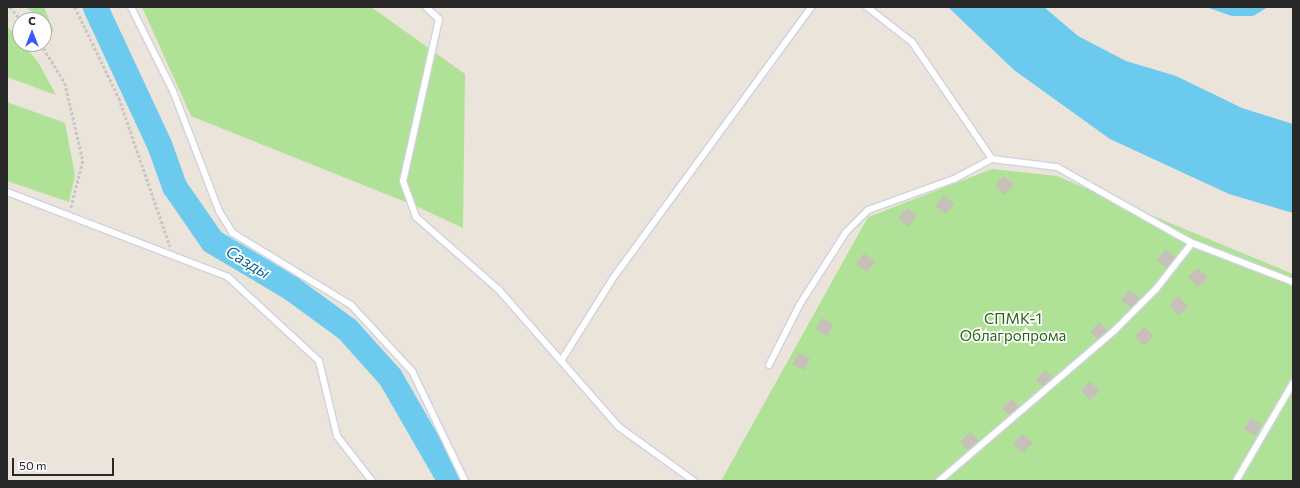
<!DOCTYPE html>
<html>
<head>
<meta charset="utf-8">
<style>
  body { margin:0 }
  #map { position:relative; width:1300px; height:488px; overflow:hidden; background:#ebe4da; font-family:Commissioner,sans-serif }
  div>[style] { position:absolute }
  .green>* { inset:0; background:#afe296 }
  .water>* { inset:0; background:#6ccaee }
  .river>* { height:25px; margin:-12.5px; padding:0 12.5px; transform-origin:12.5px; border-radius:12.5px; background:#6ccaee }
  .building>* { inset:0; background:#c6c0b9 }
  .path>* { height:2.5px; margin-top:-1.25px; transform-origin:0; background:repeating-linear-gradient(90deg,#c7c7c7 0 3px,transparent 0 5px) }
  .roads { filter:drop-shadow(1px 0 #cfd2e1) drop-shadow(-1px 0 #cfd2e1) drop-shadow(0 1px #cfd2e1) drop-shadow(0 -1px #cfd2e1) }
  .service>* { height:6px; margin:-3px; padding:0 3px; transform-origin:3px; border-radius:3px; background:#fff }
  span { translate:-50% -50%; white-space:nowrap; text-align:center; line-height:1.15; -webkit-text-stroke:3.5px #fff; paint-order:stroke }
  .park-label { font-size:15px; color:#286419 }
  .water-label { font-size:16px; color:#0d6697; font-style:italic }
  .frame { position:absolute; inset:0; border:8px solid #282828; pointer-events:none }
  .north { position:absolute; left:12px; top:12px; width:40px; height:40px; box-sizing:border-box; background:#fff; border:1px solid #a9a9a9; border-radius:50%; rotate:0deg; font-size:11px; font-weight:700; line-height:16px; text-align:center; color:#282828 }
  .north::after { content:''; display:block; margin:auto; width:14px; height:18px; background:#385bf9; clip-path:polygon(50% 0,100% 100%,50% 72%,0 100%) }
  .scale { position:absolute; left:12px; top:458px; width:102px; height:18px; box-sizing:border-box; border:2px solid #282828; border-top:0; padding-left:5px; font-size:12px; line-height:14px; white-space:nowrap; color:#282828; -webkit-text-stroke:3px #fff; paint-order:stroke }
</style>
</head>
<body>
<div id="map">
  <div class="green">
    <div style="clip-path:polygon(26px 7px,44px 7px,55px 34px,44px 20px)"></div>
    <div style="clip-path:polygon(142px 7px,371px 7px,465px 74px,463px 228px,418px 207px,191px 116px)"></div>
    <div style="clip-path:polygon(7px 26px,38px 62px,56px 95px,7px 77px)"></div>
    <div style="clip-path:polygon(7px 102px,65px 123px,75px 175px,69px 202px,7px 181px)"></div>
    <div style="clip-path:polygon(992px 169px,1057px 176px,1293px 274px,1293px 481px,721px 481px,868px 217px)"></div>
  </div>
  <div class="water">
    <div style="clip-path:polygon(948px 7px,1044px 7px,1078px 36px,1126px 61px,1176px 76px,1242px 108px,1293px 124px,1293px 213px,1229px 194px,1110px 139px,1014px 70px)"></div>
    <div style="clip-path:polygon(1206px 7px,1268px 7px,1253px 16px,1232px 16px)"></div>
  </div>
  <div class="river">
    <div style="left:95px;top:7px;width:151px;rotate:65deg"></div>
    <div style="left:159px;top:144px;width:45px;rotate:70.3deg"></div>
    <div style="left:174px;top:186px;width:67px;rotate:55.4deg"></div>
    <div style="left:212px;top:241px;width:92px;rotate:30.7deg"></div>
    <div style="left:291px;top:288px;width:69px;rotate:36.2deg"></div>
    <div style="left:347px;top:329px;width:64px;rotate:48.1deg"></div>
    <div style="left:390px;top:377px;width:120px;rotate:60deg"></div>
  </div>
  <div class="building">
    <div style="clip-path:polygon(1003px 176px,1014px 184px,1005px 195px,995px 186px)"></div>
    <div style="clip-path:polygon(944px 195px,954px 204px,946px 214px,935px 206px)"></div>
    <div style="clip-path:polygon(907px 208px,917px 216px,908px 227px,898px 218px)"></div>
    <div style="clip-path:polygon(1166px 249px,1175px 257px,1167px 268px,1157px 260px)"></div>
    <div style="clip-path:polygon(864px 253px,875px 261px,867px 272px,856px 264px)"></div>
    <div style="clip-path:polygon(1198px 268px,1208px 277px,1198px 287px,1188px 277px)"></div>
    <div style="clip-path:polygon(1130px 290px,1140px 298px,1131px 308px,1121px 300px)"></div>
    <div style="clip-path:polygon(1178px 296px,1188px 306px,1179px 315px,1169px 306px)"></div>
    <div style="clip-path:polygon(821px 318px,833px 324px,828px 336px,816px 330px)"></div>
    <div style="clip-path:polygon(1099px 322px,1108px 330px,1098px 339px,1090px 332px)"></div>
    <div style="clip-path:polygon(1144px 327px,1154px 336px,1144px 346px,1135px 336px)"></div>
    <div style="clip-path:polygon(798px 353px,810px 358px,805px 370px,792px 365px)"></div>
    <div style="clip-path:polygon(1045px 370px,1053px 377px,1043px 386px,1036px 380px)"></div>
    <div style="clip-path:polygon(1090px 381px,1100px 391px,1090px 400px,1081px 391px)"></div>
    <div style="clip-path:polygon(1011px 399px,1019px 406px,1009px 415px,1002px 409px)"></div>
    <div style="clip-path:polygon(1250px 418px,1262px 424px,1255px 436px,1244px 429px)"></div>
    <div style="clip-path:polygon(970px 432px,979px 441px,968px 450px,960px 442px)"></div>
    <div style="clip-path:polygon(1023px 434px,1033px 443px,1023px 453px,1013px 443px)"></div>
  </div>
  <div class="path">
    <div style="left:10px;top:7px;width:17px;rotate:50deg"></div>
    <div style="left:75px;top:7px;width:101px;rotate:64.2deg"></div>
    <div style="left:119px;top:98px;width:157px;rotate:71deg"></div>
    <div style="left:41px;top:44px;width:46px;rotate:58.4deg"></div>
    <div style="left:65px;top:83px;width:80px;rotate:77deg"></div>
    <div style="left:83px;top:161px;width:49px;rotate:104.3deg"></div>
  </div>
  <div class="roads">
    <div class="service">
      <div style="left:131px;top:7px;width:94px;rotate:63.4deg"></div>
      <div style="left:173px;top:91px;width:129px;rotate:69deg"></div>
      <div style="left:219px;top:211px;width:26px;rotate:58deg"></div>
      <div style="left:233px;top:233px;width:138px;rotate:31.4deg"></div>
      <div style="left:351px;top:305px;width:90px;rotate:47.3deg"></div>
      <div style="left:412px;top:371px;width:122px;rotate:64.3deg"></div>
      <div style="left:426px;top:7px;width:18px;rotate:43deg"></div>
      <div style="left:439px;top:19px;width:166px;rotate:102.5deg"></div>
      <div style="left:403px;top:181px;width:38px;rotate:70deg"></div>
      <div style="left:416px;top:217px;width:111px;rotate:41.3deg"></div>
      <div style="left:499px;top:290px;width:182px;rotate:48.8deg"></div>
      <div style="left:619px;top:427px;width:92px;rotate:35.8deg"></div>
      <div style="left:867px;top:7px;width:57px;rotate:37.9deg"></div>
      <div style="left:912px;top:42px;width:142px;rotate:55.6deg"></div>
      <div style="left:992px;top:159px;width:65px;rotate:7deg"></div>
      <div style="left:1057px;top:167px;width:155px;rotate:29.4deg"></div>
      <div style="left:1192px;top:243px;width:108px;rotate:21.1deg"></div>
      <div style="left:7px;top:192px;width:237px;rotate:21deg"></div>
      <div style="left:228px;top:277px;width:124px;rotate:42.7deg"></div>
      <div style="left:319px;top:361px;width:77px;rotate:76.5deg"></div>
      <div style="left:337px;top:436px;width:57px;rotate:52.1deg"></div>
      <div style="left:561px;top:361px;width:98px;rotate:-57.9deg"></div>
      <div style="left:613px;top:278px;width:336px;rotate:-53.8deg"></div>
      <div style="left:769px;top:365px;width:68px;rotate:-63.1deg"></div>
      <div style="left:800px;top:304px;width:85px;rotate:-57.4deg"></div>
      <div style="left:846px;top:232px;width:31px;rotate:-45deg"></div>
      <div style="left:868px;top:210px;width:91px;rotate:-19.8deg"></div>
      <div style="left:954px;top:179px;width:43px;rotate:-27.8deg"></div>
      <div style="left:939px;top:481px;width:232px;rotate:-40.6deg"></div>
      <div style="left:1115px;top:330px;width:58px;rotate:-45deg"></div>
      <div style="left:1156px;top:289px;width:58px;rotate:-52deg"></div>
      <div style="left:1236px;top:481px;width:113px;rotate:-59.8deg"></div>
    </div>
  </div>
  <div class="park-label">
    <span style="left:1013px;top:327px">СПМК-1<br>Облагропрома</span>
  </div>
  <div class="water-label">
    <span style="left:248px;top:262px;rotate:31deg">Сазды</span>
  </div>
  <div class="frame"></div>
  <div class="north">С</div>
  <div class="scale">50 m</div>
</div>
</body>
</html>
